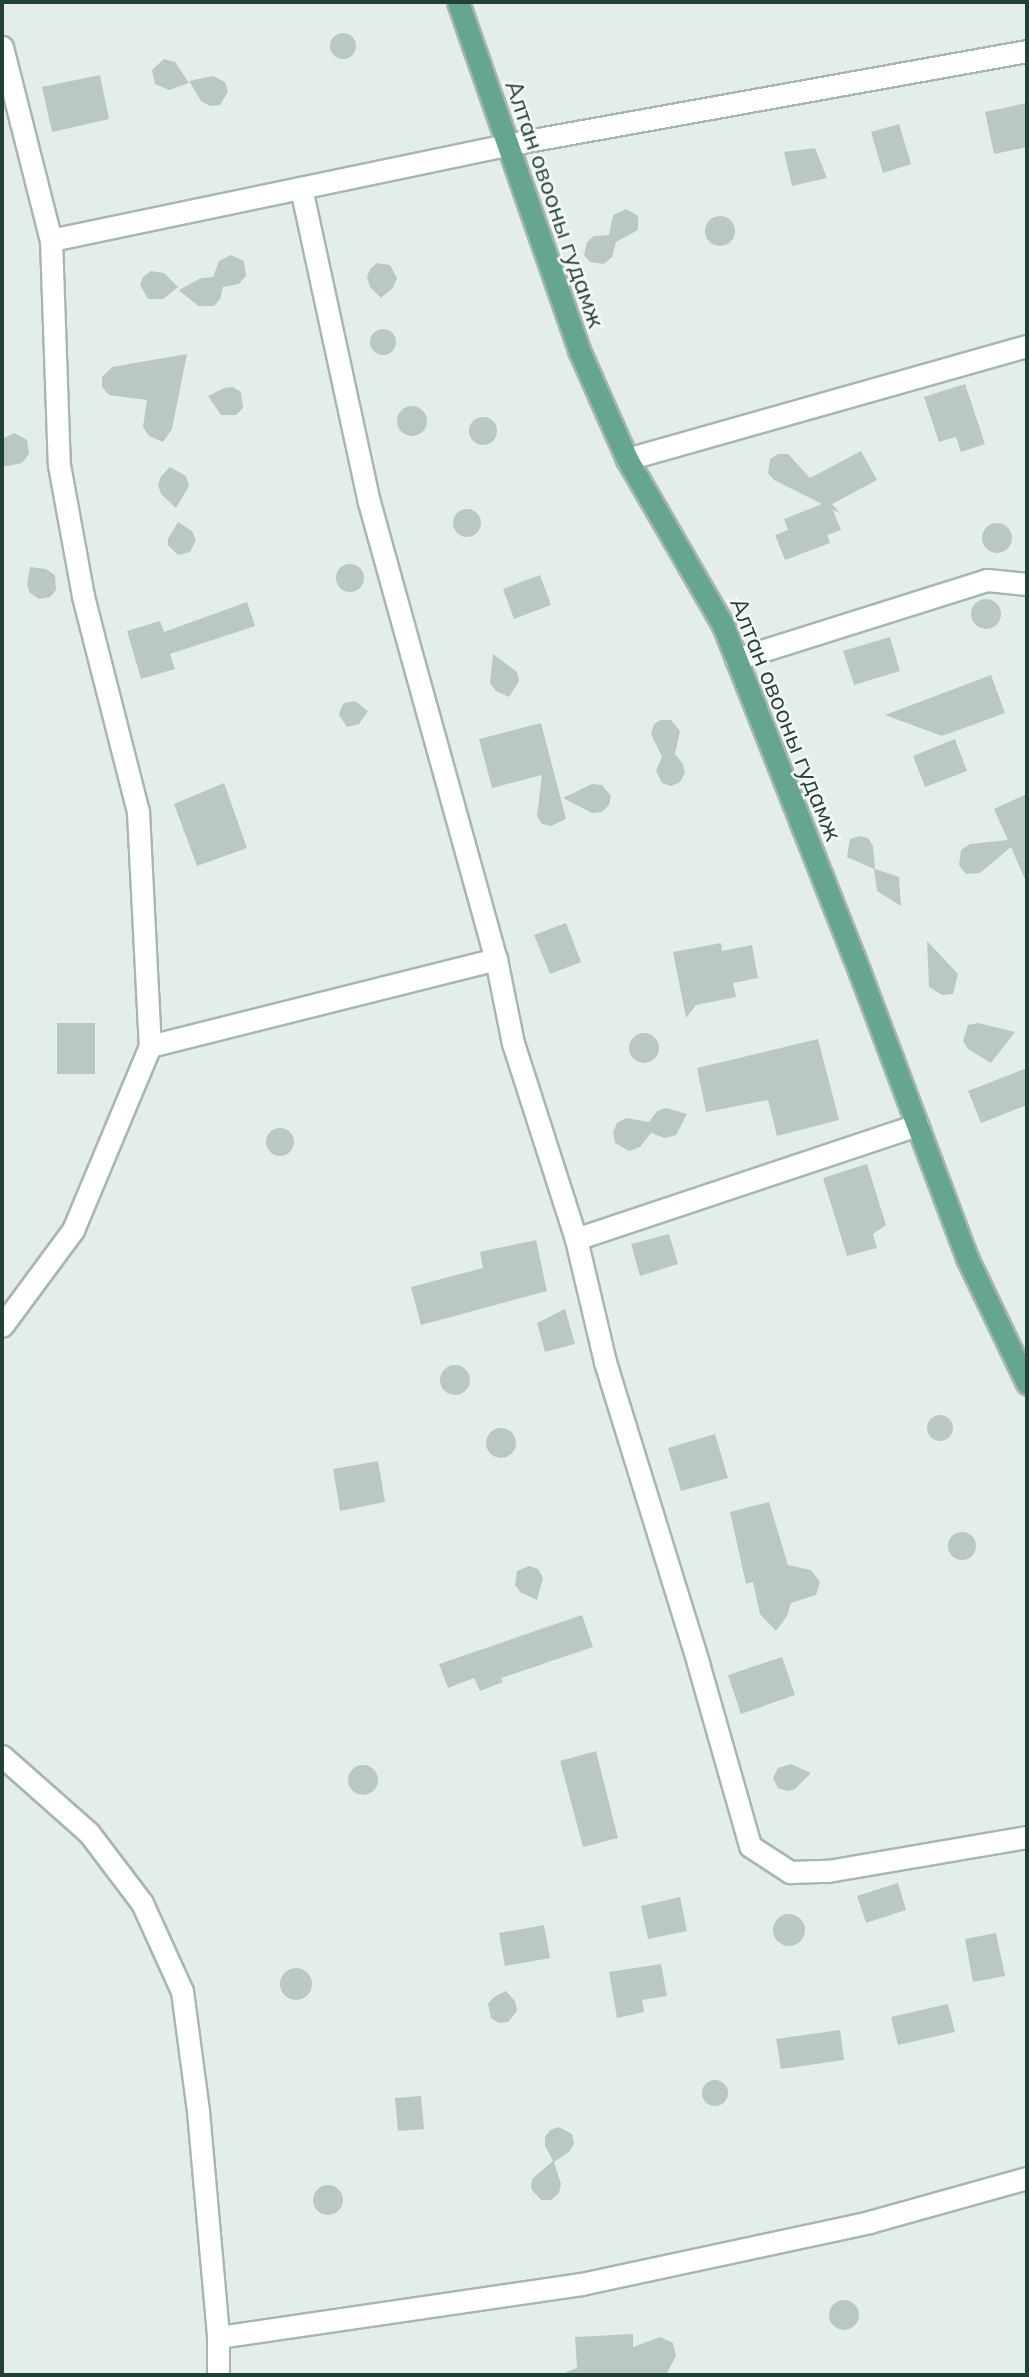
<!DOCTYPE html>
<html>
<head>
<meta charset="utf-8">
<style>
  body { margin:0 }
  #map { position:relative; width:1029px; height:2377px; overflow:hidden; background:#e4eee8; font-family:Mulish,sans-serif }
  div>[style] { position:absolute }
  .building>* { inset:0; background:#b9c9c1 }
  .round { border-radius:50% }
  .roads { filter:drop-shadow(2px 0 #a6b7af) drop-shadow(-2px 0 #a6b7af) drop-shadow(0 2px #a6b7af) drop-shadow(0 -2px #a6b7af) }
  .minor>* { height:21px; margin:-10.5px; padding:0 10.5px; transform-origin:10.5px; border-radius:10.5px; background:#fff }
  .major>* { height:21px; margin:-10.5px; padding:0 10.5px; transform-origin:10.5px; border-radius:10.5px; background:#66a68f }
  span { translate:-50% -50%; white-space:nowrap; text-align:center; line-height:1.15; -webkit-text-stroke:5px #f5faf7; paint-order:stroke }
  .street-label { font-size:24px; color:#224135 }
  .frame { position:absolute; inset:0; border:4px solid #224135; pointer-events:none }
</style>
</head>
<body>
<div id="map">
  <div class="building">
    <div class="round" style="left:330px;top:33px;width:26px;height:26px"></div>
    <div style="clip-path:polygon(164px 59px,175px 62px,189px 83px,169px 90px,155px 84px,152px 70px)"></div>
    <div style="clip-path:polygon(100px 75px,109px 119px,52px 132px,42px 87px)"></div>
    <div style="clip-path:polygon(213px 76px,225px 82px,228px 92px,220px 105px,210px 106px,201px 101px,189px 81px)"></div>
    <div style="clip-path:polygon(1027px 103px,1027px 147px,994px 154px,985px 112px)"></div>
    <div style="clip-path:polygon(899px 124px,911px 164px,883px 173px,871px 132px)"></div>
    <div style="clip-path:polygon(815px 148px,827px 178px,792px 186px,784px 152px)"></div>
    <div style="clip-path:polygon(626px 209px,638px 216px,638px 230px,616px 242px,612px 257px,604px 264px,590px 262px,584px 255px,587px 242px,594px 236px,609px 235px,613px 215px)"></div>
    <div class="round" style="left:705px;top:216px;width:30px;height:30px"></div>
    <div style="clip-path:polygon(231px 255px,244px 261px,246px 276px,239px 284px,223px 287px,220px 299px,214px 306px,198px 306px,179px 290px,201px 278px,213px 277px,219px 261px)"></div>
    <div style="clip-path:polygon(377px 263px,390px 265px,397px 278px,393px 288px,381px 298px,370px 287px,367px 277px,370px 269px)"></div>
    <div style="clip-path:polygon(151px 271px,164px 273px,178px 287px,163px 299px,148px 299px,140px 285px,143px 277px)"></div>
    <div class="round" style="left:370px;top:329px;width:26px;height:26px"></div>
    <div style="clip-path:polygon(187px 354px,172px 429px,163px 442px,149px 436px,143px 427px,147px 400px,109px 395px,102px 387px,102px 377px,112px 367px)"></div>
    <div style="clip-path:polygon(965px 384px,985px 444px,961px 452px,956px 437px,939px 442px,924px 397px)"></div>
    <div style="clip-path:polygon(233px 387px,241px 392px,243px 408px,236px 415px,221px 415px,208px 396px,224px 388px)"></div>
    <div class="round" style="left:397px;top:406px;width:30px;height:30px"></div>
    <div class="round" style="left:469px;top:417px;width:28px;height:28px"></div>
    <div style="clip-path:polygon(14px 433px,27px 440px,29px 454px,22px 463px,2px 467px,2px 439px)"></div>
    <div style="clip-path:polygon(861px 451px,877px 480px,832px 504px,840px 513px,833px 510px,841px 530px,827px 535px,830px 543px,785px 560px,775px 535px,788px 530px,784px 519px,822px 504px,774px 480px,768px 473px,770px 459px,778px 454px,788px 454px,810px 478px)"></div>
    <div style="clip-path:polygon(170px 467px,186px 476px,189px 486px,176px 508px,161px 494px,158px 485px,161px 476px)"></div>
    <div class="round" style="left:453px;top:509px;width:28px;height:28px"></div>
    <div style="clip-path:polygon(178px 522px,192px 531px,196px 540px,190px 552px,178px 555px,168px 545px,168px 539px)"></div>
    <div class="round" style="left:982px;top:523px;width:30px;height:30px"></div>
    <div class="round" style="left:336px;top:564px;width:28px;height:28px"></div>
    <div style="clip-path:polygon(30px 567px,46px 569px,55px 575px,56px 590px,50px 597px,39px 599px,30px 593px,27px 584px)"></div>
    <div style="clip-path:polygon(540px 575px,551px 605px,514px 619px,503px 589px)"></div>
    <div class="round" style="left:971px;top:599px;width:30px;height:30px"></div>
    <div style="clip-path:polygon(247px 602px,255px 626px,170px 654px,175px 669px,141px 679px,127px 631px,160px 621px,164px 632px)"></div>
    <div style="clip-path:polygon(890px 637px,900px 671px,854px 685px,843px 651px)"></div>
    <div style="clip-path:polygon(493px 654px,517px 672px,519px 681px,509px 697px,496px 691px,490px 683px)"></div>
    <div style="clip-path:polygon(991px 675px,1005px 713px,942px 736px,885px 715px)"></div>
    <div style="clip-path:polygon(355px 701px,368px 711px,359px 724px,347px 727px,339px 715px,341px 708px,344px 703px)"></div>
    <div style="clip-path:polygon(661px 720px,671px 720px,680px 731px,675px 754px,683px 764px,685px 773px,680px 782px,671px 786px,662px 783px,656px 771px,662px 757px,651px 734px,654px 724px)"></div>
    <div style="clip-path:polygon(541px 723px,566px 819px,551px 826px,542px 824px,537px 816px,542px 775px,492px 788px,479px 739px)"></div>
    <div style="clip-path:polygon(955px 739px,967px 771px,925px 787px,913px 756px)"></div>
    <div style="clip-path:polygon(224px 783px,247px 848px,197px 866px,174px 804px)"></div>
    <div style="clip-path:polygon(592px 784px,602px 785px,611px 796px,609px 805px,602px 812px,592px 813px,563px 798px)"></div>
    <div style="clip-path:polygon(1027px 794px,1027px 884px,1011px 847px,980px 873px,966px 874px,959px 865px,961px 850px,970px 844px,1008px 840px,994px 809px)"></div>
    <div style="clip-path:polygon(859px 836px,868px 838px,873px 846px,875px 869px,899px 877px,901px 906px,877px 891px,874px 869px,847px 857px,850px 839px)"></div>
    <div style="clip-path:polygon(566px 923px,581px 962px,550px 974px,534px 935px)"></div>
    <div style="clip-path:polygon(927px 941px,958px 974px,953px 994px,942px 995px,929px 987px)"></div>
    <div style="clip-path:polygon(721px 943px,722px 951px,752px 945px,758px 978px,733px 983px,736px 997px,696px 1005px,686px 1018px,673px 952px)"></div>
    <div style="clip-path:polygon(57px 1023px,95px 1023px,95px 1074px,57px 1074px)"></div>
    <div style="clip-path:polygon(978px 1023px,1015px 1032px,991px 1063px,968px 1049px,963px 1041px,968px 1025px)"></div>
    <div class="round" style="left:629px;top:1033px;width:30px;height:30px"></div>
    <div style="clip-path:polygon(818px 1039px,839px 1120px,777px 1136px,768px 1100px,706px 1112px,697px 1068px)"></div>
    <div style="clip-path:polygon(1027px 1068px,1027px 1105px,981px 1123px,968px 1091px)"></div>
    <div style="clip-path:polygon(666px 1108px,687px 1114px,676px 1135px,665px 1138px,651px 1133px,640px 1147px,629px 1151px,615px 1143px,613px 1132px,617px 1123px,626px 1118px,649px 1122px,657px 1111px)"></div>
    <div class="round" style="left:266px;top:1128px;width:28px;height:28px"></div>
    <div style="clip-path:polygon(867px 1164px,886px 1225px,873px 1234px,877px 1248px,847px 1256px,823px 1178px)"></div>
    <div style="clip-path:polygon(669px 1234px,678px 1264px,640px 1276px,631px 1244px)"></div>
    <div style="clip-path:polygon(536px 1240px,547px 1291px,421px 1325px,411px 1287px,483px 1268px,480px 1252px)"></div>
    <div style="clip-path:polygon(565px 1309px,575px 1344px,545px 1352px,537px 1323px)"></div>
    <div class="round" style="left:440px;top:1365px;width:30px;height:30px"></div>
    <div class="round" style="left:927px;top:1415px;width:26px;height:26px"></div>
    <div class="round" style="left:486px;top:1428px;width:30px;height:30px"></div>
    <div style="clip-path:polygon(715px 1434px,728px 1478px,681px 1491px,668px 1448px)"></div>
    <div style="clip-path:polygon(378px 1461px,385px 1502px,340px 1511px,333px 1469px)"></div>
    <div style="clip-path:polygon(769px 1502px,788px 1565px,811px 1570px,820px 1582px,816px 1595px,791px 1603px,787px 1616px,776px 1631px,760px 1614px,753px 1582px,746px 1584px,730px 1512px)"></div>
    <div class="round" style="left:948px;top:1532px;width:28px;height:28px"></div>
    <div style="clip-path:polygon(529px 1566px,538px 1569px,543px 1578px,537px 1600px,520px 1592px,515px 1585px,517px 1571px)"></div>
    <div style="clip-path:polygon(582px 1615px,593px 1647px,501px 1678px,503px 1682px,480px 1691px,474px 1678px,448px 1688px,439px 1664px)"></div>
    <div style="clip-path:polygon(782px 1657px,795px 1695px,741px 1714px,728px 1675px)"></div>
    <div style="clip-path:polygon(596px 1751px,618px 1838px,583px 1847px,560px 1761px)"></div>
    <div style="clip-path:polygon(791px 1764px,811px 1773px,795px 1789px,787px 1791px,778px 1788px,773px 1778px,778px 1768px)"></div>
    <div class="round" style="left:348px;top:1765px;width:30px;height:30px"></div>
    <div style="clip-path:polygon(898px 1883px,906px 1910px,866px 1923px,857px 1896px)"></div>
    <div style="clip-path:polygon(680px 1897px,687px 1931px,648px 1939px,641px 1906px)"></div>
    <div class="round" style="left:773px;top:1914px;width:32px;height:32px"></div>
    <div style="clip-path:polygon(544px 1925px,550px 1958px,505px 1966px,499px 1933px)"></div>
    <div style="clip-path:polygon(996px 1933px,1005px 1976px,973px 1982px,965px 1939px)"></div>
    <div style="clip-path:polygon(661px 1964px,667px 1996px,642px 2000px,644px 2012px,617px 2018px,609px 1972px)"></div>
    <div class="round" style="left:280px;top:1968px;width:32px;height:32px"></div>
    <div style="clip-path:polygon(506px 1991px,515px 2001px,517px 2011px,508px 2022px,499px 2023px,491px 2018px,488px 2004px,494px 1997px)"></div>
    <div style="clip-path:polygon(948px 2004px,955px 2032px,898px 2045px,891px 2017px)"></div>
    <div style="clip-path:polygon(840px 2030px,844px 2060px,781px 2069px,776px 2039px)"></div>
    <div class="round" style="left:702px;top:2080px;width:26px;height:26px"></div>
    <div style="clip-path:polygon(421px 2096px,424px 2129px,398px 2131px,395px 2098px)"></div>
    <div style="clip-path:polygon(559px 2127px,572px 2134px,574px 2144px,569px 2152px,554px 2162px,561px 2184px,559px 2193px,551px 2200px,541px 2200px,531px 2189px,532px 2179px,553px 2161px,545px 2146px,545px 2137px,550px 2130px)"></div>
    <div class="round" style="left:313px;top:2185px;width:30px;height:30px"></div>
    <div class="round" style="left:829px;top:2300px;width:30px;height:30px"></div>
    <div style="clip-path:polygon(633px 2334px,633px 2347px,660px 2337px,673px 2343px,676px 2356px,666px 2375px,566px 2375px,566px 2372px,577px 2368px,575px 2337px)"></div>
  </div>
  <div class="roads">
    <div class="minor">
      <div style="left:2px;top:47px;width:199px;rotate:75.8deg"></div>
      <div style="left:51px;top:240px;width:225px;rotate:88deg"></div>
      <div style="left:59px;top:465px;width:133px;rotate:79.6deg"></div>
      <div style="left:83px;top:596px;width:223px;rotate:75.7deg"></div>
      <div style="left:138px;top:812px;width:234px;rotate:87.1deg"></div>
      <div style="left:150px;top:1046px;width:199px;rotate:112.7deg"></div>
      <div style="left:73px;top:1230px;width:119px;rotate:126.5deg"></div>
      <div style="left:301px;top:188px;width:321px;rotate:77.8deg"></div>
      <div style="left:369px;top:502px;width:474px;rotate:74.5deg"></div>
      <div style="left:496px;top:959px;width:86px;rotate:78.6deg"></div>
      <div style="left:513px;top:1043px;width:206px;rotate:72.2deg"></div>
      <div style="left:576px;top:1239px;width:126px;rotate:76.7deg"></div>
      <div style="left:605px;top:1362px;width:315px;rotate:72.8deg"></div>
      <div style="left:698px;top:1663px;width:190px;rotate:74.1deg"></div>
      <div style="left:750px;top:1846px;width:48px;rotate:33deg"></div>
      <div style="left:790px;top:1872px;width:38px;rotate:-2deg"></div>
      <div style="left:828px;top:1871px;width:202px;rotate:-9.7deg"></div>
      <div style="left:51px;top:240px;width:464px;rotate:-11.8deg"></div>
      <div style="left:505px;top:145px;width:530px;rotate:-10.21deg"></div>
      <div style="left:627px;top:459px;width:416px;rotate:-15.8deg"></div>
      <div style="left:736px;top:659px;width:263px;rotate:-17.5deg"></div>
      <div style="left:987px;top:580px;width:40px;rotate:5.7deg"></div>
      <div style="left:150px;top:1046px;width:357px;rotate:-14.1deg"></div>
      <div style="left:576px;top:1239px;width:360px;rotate:-18.5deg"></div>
      <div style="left:2px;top:1756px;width:116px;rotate:41.5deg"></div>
      <div style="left:89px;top:1833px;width:88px;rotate:52.9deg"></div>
      <div style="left:142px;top:1903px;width:97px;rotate:65.6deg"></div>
      <div style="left:182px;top:1991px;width:121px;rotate:82.4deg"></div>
      <div style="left:198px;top:2111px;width:227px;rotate:84.9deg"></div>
      <div style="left:218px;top:2337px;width:38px;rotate:90deg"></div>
      <div style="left:218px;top:2337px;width:367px;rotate:-8.3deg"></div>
      <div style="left:581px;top:2284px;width:295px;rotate:-12.1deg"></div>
      <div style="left:869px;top:2222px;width:164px;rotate:-15.6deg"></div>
    </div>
    <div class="major">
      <div style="left:458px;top:2px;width:368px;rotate:70.8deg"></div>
      <div style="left:579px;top:350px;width:119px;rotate:66.2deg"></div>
      <div style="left:627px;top:459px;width:192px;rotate:60deg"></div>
      <div style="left:723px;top:625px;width:357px;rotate:68.5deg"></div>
      <div style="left:854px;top:957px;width:322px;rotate:69.4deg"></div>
      <div style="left:967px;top:1258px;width:139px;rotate:64.4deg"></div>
    </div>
  </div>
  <div class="street-label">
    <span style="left:555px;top:204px;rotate:71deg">Алтан овооны гудамж</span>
    <span style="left:786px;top:719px;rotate:68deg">Алтан овооны гудамж</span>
  </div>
  <div class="frame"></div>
</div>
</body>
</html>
